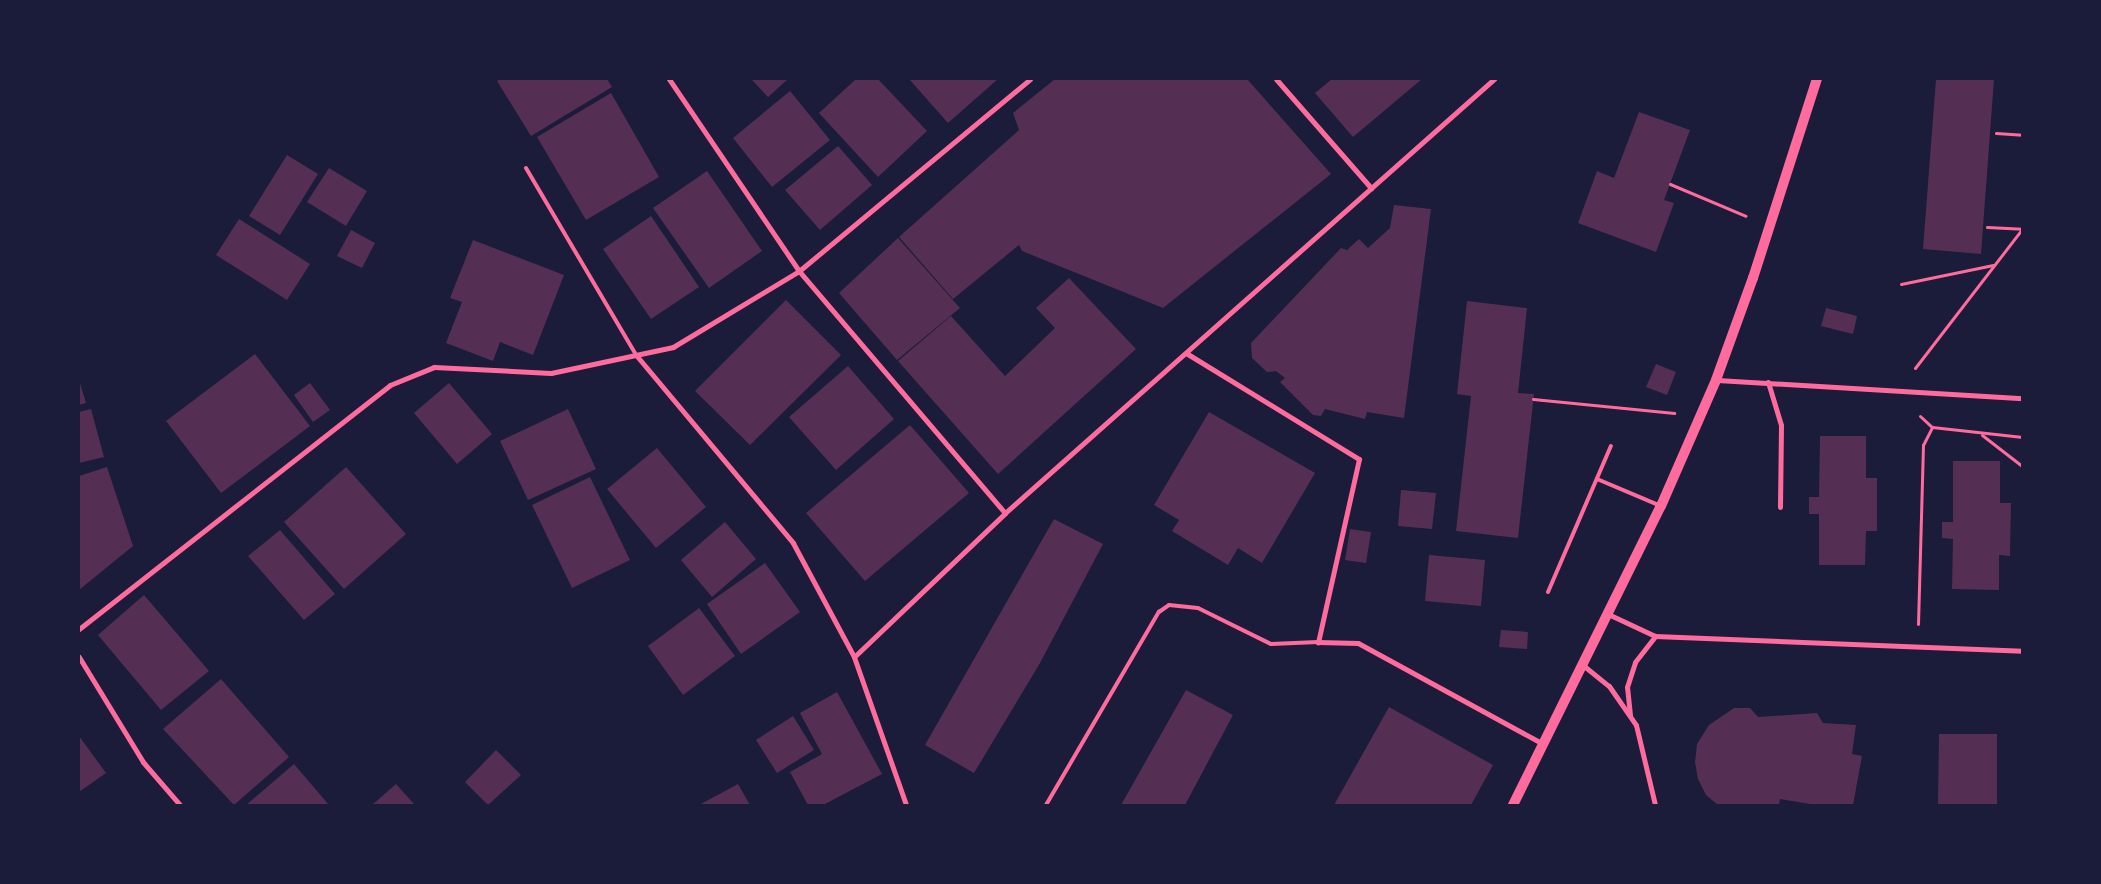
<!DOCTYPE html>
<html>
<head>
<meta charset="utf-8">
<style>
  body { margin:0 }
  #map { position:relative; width:2101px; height:884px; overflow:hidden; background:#1b1b3a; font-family:"Asap Condensed",sans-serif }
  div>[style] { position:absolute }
  .building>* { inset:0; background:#542f53 }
  .path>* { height:3px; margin:-1.5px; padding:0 1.5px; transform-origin:1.5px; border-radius:1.5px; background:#ff6b9d }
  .service>* { height:4px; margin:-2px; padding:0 2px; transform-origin:2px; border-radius:2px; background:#ff6b9d }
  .minor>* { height:5px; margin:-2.5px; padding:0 2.5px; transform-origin:2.5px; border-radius:2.5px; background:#ff6b9d }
  .secondary>* { height:10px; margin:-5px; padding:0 5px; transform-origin:5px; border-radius:5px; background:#ff6b9d }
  span { translate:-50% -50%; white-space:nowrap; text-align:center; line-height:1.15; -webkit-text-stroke:5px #1b1b3a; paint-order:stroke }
  .frame { position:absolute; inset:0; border:80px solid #1b1b3a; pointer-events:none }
</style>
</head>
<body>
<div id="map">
  <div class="building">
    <div style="clip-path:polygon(501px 79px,607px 79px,612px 87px,531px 136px,497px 81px)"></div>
    <div style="clip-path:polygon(751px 79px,788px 79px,768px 97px)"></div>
    <div style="clip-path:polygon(856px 79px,878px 79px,927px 131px,878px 177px,819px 113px)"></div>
    <div style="clip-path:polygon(909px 79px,998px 79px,948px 123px)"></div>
    <div style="clip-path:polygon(1055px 79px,1247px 79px,1331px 174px,1163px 308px,1022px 251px,1019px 245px,953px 299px,899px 237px,1019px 130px,1013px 113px)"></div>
    <div style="clip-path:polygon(1332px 79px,1422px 79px,1353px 137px,1315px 93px)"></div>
    <div style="clip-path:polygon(1936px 79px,1994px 79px,1981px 254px,1923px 249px)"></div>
    <div style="clip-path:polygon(790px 91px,830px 140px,772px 187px,733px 138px)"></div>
    <div style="clip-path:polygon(611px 93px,659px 177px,586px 220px,537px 137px)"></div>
    <div style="clip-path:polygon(1639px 112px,1690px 130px,1664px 200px,1674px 203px,1656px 252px,1578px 223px,1597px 171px,1614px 178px)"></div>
    <div style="clip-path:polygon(838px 146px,872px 185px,820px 230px,785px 190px)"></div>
    <div style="clip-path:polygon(287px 155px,318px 174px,280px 235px,249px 216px)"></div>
    <div style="clip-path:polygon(329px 168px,367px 191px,346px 226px,307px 202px)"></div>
    <div style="clip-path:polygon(707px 171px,762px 251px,709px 288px,653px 208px)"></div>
    <div style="clip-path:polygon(1394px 205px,1431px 209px,1404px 418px,1367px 412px,1365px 419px,1325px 409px,1321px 416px,1313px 415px,1280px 382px,1285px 378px,1276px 371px,1267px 372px,1252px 358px,1251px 343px,1341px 248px,1347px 250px,1359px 239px,1368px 248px,1390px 228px)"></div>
    <div style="clip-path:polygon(651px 216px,699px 287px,651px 319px,603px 249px)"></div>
    <div style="clip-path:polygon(239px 219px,310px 264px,287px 300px,216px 255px)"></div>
    <div style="clip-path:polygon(351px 230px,375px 243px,362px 268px,337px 256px)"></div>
    <div style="clip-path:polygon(898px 238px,960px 308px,897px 360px,839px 293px)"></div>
    <div style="clip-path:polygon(473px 240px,564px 275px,533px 355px,500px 342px,493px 361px,446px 343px,462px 302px,450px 298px)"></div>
    <div style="clip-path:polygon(1069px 278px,1136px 349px,998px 474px,898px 361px,951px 316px,1005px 376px,1055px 328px,1036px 308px)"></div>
    <div style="clip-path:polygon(786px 300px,841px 355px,750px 445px,695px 391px)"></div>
    <div style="clip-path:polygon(1467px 301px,1527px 308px,1518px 393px,1534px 394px,1518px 538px,1456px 531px,1471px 396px,1457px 394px)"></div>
    <div style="clip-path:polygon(1826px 308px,1857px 316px,1853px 334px,1821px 326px)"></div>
    <div style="clip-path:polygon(255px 354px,310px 426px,221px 493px,166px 421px)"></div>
    <div style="clip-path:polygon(1656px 364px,1676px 372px,1667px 395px,1646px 387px)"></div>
    <div style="clip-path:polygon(848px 366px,894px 419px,836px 470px,789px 417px)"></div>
    <div style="clip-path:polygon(79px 380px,86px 403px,79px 405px)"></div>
    <div style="clip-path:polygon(310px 383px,330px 410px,313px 422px,294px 395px)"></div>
    <div style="clip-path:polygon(449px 383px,492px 434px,457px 464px,414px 413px)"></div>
    <div style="clip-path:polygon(91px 409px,104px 457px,79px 463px,79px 412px)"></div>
    <div style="clip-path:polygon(568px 409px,596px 469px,528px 500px,500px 441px)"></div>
    <div style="clip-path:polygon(1209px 412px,1315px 473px,1262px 563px,1238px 548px,1228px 565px,1172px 531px,1179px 520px,1154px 505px)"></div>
    <div style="clip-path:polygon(910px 425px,969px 493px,865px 581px,806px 513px)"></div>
    <div style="clip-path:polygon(1820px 436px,1866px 436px,1866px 478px,1877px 478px,1877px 531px,1866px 531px,1865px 565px,1819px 565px,1819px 514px,1809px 514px,1809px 497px,1819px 497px)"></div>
    <div style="clip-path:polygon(657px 448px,706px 507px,656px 548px,607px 489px)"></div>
    <div style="clip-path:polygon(1953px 461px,2000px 461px,2000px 503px,2011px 503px,2010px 556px,1999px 555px,1999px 590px,1952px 589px,1953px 539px,1942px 538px,1942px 522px,1953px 522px)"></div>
    <div style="clip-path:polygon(107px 467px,133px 546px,79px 590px,79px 476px)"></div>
    <div style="clip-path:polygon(346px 467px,406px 534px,344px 589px,284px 522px)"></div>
    <div style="clip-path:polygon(590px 477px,630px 560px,572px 588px,532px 505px)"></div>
    <div style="clip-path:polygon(1401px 490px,1436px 493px,1432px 529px,1398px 526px)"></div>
    <div style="clip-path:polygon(1054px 519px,1103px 544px,1040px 663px,974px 773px,925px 745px)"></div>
    <div style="clip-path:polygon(725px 522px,756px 559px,712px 597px,681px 560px)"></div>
    <div style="clip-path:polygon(1350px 529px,1371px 532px,1366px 563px,1345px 560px)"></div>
    <div style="clip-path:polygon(280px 530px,335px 594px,304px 620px,248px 556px)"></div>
    <div style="clip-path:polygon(1429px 555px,1485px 560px,1481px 606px,1425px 601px)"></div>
    <div style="clip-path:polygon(765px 563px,800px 612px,741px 654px,707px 604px)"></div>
    <div style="clip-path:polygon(144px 595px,209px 671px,161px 710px,98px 635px)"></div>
    <div style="clip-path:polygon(699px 608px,735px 656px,683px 695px,648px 646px)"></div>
    <div style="clip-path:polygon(1501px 630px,1528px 632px,1527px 649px,1499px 647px)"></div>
    <div style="clip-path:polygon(221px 679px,289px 757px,234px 805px,163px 729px)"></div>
    <div style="clip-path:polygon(1186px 690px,1233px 715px,1185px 805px,1121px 805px)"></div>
    <div style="clip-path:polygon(837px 692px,882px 774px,823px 805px,808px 805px,790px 772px,822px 754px,800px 713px)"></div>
    <div style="clip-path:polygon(1389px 707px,1493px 765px,1471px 805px,1334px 805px)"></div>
    <div style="clip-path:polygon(1734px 708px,1750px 708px,1758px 717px,1817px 713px,1823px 723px,1856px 725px,1852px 754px,1862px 756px,1853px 805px,1816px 805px,1780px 799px,1779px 805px,1718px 805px,1706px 795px,1698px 779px,1695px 762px,1697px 744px,1709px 725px)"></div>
    <div style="clip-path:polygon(793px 716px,814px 750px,777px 773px,756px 740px)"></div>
    <div style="clip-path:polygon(1939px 734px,1997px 734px,1997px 805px,1938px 805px)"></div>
    <div style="clip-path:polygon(79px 736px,106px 773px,79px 792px)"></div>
    <div style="clip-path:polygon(496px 750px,521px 775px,488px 805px,465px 782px)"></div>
    <div style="clip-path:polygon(294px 764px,329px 805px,246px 805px)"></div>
    <div style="clip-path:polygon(396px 784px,415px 805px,372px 805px)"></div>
    <div style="clip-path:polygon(738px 784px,750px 805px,699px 805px)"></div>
  </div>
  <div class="path">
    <div style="left:1996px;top:133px;width:26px;rotate:4deg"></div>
    <div style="left:1670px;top:184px;width:82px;rotate:22.8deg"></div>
    <div style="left:1987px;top:227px;width:35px;rotate:3deg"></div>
    <div style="left:1901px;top:284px;width:94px;rotate:-11.7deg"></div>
    <div style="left:1915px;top:368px;width:175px;rotate:-52.4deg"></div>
    <div style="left:1533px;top:399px;width:142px;rotate:5.7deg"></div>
    <div style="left:1920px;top:416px;width:16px;rotate:43deg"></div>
    <div style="left:1932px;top:427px;width:91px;rotate:6.3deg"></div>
    <div style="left:1982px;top:435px;width:51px;rotate:37.8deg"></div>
    <div style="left:1918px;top:624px;width:179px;rotate:-88.4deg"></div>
    <div style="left:1923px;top:445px;width:20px;rotate:-63deg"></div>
  </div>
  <div class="service">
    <div style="left:526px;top:168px;width:217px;rotate:59.5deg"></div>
    <div style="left:1597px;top:479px;width:69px;rotate:22.9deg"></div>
    <div style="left:1548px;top:592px;width:159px;rotate:-66.7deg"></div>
    <div style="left:1046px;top:805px;width:224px;rotate:-59.7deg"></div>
    <div style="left:1159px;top:612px;width:12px;rotate:-35deg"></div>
    <div style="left:1169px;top:605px;width:29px;rotate:6deg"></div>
    <div style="left:1198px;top:608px;width:81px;rotate:26.3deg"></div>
    <div style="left:1271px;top:644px;width:47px;rotate:-2.4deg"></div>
  </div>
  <div class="minor">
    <div style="left:1276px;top:79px;width:145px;rotate:48.9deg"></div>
    <div style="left:1186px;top:353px;width:203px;rotate:31.5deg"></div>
    <div style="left:1359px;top:459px;width:188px;rotate:102.6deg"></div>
    <div style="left:1318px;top:642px;width:40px;rotate:1.4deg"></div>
    <div style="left:1358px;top:643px;width:211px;rotate:28.6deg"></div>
    <div style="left:636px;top:355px;width:245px;rotate:50.1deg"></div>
    <div style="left:793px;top:543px;width:129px;rotate:61.8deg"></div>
    <div style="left:854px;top:657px;width:157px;rotate:70.6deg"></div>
    <div style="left:1717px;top:380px;width:306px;rotate:3.4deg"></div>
    <div style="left:1768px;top:382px;width:45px;rotate:73.2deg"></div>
    <div style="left:1781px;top:425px;width:82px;rotate:90.7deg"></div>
    <div style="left:1005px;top:513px;width:318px;rotate:-130.4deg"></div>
    <div style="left:799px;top:271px;width:300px;rotate:-39.7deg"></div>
    <div style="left:1608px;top:614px;width:52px;rotate:25.1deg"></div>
    <div style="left:1655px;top:636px;width:367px;rotate:2.3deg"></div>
    <div style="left:79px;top:629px;width:395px;rotate:-38.1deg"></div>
    <div style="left:390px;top:385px;width:48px;rotate:-22.2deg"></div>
    <div style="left:434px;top:367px;width:117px;rotate:2.9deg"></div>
    <div style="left:551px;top:373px;width:125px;rotate:-12deg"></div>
    <div style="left:673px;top:347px;width:147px;rotate:-31.1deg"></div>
    <div style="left:799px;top:271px;width:232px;rotate:-124.1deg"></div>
    <div style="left:79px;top:657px;width:123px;rotate:58.6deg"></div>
    <div style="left:143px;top:762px;width:57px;rotate:49.3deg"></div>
    <div style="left:854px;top:657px;width:209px;rotate:-43.6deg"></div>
    <div style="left:1005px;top:513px;width:654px;rotate:-41.59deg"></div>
    <div style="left:1584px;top:666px;width:32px;rotate:39deg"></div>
    <div style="left:1609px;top:686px;width:47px;rotate:55.3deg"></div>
    <div style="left:1636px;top:725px;width:82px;rotate:76.6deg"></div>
    <div style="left:1630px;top:715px;width:28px;rotate:-96deg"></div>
    <div style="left:1627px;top:687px;width:26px;rotate:-72deg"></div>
    <div style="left:1635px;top:662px;width:33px;rotate:-52deg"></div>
  </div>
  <div class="secondary">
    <div style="left:1513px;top:805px;width:334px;rotate:-63.7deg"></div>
    <div style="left:1661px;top:506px;width:137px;rotate:-66.4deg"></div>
    <div style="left:1716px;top:380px;width:109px;rotate:-70.1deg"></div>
    <div style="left:1753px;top:278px;width:209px;rotate:-72.2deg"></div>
  </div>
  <div class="frame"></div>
</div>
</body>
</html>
